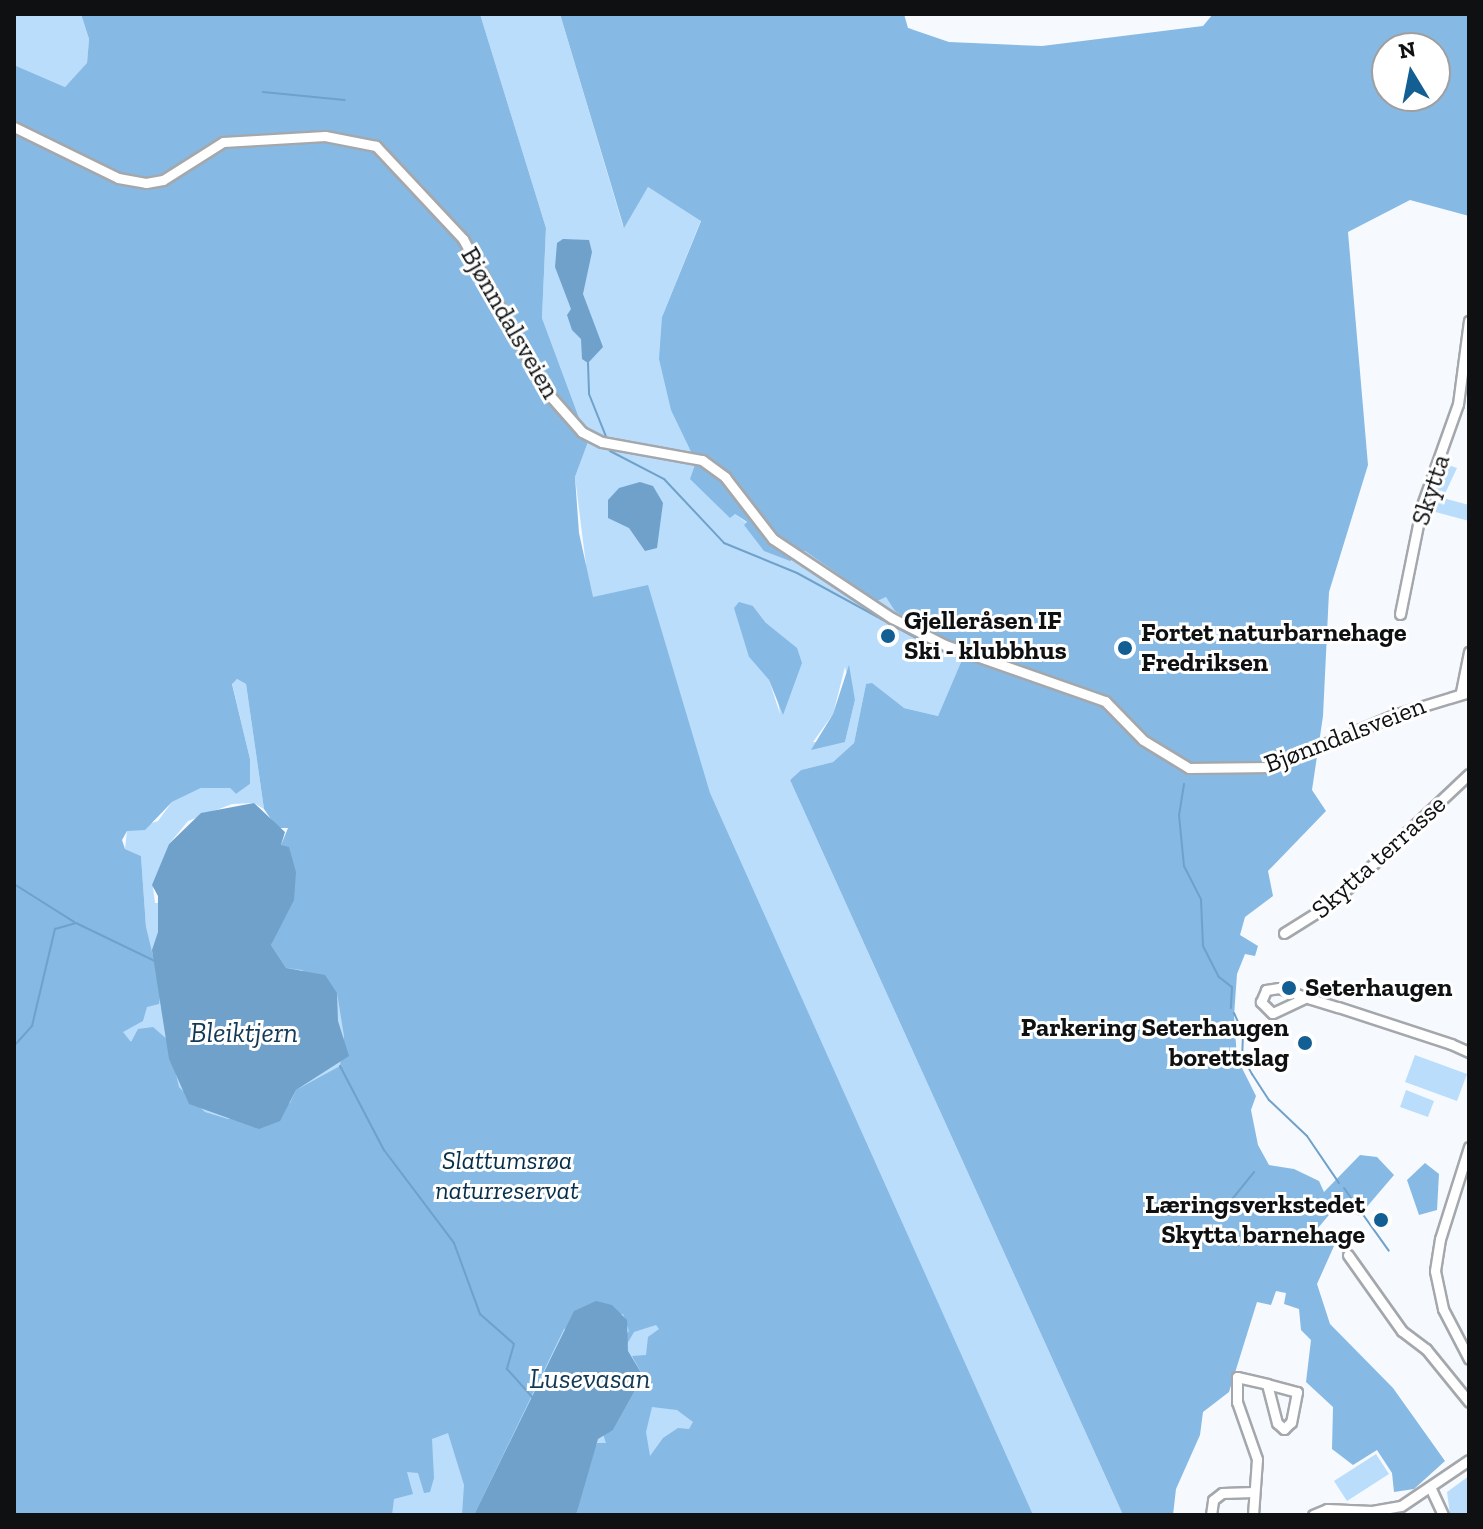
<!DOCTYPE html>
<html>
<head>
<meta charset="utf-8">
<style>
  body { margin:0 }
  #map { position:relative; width:1483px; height:1529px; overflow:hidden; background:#f6fafe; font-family:"Zilla Slab",serif }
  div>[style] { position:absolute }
  .green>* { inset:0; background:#baddfb }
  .forest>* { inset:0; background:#86b9e4 }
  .water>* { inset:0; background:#6fa1ca }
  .stream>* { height:2px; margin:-1px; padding:0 1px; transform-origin:1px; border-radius:1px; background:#6fa1ca }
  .roads { filter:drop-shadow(2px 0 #a4a8ac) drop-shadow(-2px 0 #a4a8ac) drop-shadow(0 2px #a4a8ac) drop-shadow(0 -2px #a4a8ac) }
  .street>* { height:9px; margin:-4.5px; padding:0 4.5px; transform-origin:4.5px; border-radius:4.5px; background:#fff }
  .dots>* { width:22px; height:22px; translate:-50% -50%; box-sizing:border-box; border:4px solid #fff; border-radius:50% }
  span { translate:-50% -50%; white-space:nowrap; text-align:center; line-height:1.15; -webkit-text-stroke:6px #fff; paint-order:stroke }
  .street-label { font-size:26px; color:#0e1011 }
  .poi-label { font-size:26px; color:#0e1011; font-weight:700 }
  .left { translate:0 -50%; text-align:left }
  .right { translate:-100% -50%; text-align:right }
  .park-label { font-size:26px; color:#072f4b; font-style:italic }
  .water-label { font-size:28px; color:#123955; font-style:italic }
  .frame { position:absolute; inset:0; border:16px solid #0e1011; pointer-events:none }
  .north { position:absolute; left:1371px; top:32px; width:80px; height:80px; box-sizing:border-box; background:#fff; border:2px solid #9f9fa0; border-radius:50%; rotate:350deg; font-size:22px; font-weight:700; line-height:32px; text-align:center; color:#0e1011 }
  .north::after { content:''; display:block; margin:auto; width:28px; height:36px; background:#135e92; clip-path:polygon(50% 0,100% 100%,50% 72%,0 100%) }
</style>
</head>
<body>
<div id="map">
  <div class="green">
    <div style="clip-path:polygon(14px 14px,81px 14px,89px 39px,87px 64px,65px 87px,14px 65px)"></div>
    <div style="clip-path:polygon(evenodd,480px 14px,560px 14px,623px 226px,648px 187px,701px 220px,662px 317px,696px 463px,730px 517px,735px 514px,747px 523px,765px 551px,798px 558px,805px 551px,877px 600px,886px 597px,967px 648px,938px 716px,904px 708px,866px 684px,854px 743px,833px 762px,801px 770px,790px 780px,1123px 1515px,14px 1515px,14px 1228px,146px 927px,141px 856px,125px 849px,127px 831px,158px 821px,172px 802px,201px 788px,230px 788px,236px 794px,250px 784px,250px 759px,232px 683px,237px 679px,246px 684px,264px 809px,254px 803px,232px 804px,188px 821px,169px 844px,153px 888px,155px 903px,304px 904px,586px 565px,575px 477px,588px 442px,542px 318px,546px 228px,480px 14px,753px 606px,766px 623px,780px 714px,769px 680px,749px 657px,753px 606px,480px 14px,845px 667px,855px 700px,845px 742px,813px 742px,833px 714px,845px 667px)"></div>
    <div style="clip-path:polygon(1445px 464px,1457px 468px,1443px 498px,1469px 505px,1469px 521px,1428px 510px)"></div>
    <div style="clip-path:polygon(1415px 1055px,1467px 1074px,1457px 1101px,1405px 1082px)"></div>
    <div style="clip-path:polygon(1406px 1090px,1434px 1101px,1428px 1117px,1400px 1107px)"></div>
    <div style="clip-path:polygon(1376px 1454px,1389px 1474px,1347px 1501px,1334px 1481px)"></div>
    <div style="clip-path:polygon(1469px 1476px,1469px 1515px,1450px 1515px,1447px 1492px)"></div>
  </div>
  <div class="forest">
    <div style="clip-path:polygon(evenodd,81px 14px,480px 14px,546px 228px,542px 318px,588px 442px,575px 477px,579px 533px,593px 597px,648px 585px,710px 793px,1033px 1515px,576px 1515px,587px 1464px,597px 1443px,606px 1443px,603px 1434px,613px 1430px,643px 1376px,632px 1356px,646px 1355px,648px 1337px,659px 1329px,656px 1325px,634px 1332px,627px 1344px,625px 1335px,629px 1331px,623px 1314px,564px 1329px,474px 1515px,462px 1515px,464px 1485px,448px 1433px,432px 1439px,434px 1478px,430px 1492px,424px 1493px,418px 1473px,407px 1472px,413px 1494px,394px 1499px,392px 1515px,14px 1515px,14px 65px,65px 87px,87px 63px,89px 39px,81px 14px,237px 679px,246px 684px,264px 809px,277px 828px,288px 828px,281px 845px,294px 887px,271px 945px,286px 968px,302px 970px,337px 993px,344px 1036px,340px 1066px,296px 1090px,290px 1103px,228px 1119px,205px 1112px,179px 1087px,168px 1040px,153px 1027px,138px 1029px,131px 1042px,123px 1032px,143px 1021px,147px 1007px,159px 1004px,161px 989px,146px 927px,141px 856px,125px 849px,122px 840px,127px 831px,145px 830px,172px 802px,201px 788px,230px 788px,236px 794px,250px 784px,250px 759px,232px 684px,237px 679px,81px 14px,652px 1407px,677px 1410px,693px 1422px,689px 1429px,678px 1428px,663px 1438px,650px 1456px,646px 1432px,652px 1407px)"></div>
    <div style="clip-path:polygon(evenodd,560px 14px,904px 14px,908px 28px,949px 42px,1042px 46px,1203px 26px,1213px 14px,1469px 14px,1469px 216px,1410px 200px,1348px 232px,1368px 465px,1329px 592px,1323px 716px,1312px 790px,1326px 811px,1268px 871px,1273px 896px,1245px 917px,1240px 935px,1258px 946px,1255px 956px,1245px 954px,1237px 974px,1234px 1016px,1237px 1058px,1256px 1096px,1251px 1110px,1258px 1145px,1269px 1165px,1294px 1169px,1319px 1181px,1324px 1192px,1360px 1155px,1377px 1157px,1394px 1175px,1359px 1216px,1339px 1203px,1318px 1228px,1334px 1246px,1317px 1284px,1330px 1324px,1393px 1388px,1445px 1461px,1414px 1489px,1394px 1492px,1392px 1473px,1377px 1450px,1353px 1465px,1332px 1449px,1333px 1407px,1306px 1382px,1311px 1340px,1301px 1330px,1299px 1309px,1284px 1304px,1286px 1293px,1276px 1291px,1271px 1305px,1257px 1302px,1229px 1392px,1203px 1412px,1200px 1435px,1176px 1489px,1173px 1515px,1123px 1515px,790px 780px,801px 770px,833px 762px,854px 743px,866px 684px,872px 683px,904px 708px,938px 716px,967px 648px,934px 635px,895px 611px,886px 597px,877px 601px,805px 551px,790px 561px,764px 551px,744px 525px,747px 522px,735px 514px,730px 518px,690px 479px,696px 462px,671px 410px,659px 359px,662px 317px,701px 221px,648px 187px,624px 228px,560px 14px,1387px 48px,1435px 48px,1435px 96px,1387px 96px,1387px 48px)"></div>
    <div style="clip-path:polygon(739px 602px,753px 606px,766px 623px,797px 648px,802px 663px,783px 715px,769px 680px,749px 657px,734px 608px)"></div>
    <div style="clip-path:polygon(849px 665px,855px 700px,845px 742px,811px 750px,833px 714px)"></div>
    <div style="clip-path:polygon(1425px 1163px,1439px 1174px,1437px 1210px,1419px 1215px,1407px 1180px)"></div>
  </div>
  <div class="water">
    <div style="clip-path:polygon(563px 239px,589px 240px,592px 252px,583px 294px,603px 347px,588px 363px,582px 359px,581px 339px,572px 330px,567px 315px,571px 309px,555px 267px,557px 243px)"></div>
    <div style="clip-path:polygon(640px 482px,653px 486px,663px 503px,657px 548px,645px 551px,629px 528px,608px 518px,608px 500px,619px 488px)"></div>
    <div style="clip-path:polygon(254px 803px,285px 832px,281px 845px,289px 847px,296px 872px,294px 900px,271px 945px,286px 968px,325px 975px,337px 993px,338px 1021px,349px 1056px,296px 1090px,280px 1121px,259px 1129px,189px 1104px,169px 1059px,152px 950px,158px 932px,158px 896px,152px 885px,169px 844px,201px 813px)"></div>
    <div style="clip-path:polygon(596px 1301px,612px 1305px,627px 1320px,628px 1351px,643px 1376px,613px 1430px,598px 1439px,576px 1515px,474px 1515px,574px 1311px)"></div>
  </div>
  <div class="stream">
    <div style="left:263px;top:92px;width:82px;rotate:5.6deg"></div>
    <div style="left:588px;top:363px;width:31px;rotate:88deg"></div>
    <div style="left:589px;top:394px;width:48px;rotate:68.2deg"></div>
    <div style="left:610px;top:451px;width:61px;rotate:27.4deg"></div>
    <div style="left:664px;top:479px;width:88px;rotate:46.8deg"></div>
    <div style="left:724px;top:543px;width:79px;rotate:22.3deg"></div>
    <div style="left:797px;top:573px;width:161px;rotate:28.6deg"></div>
    <div style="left:1184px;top:784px;width:31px;rotate:99deg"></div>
    <div style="left:1179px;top:815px;width:51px;rotate:84.4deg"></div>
    <div style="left:1184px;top:866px;width:38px;rotate:63deg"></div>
    <div style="left:1201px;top:900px;width:46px;rotate:87.5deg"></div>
    <div style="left:1203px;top:946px;width:35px;rotate:63deg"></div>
    <div style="left:1219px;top:977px;width:16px;rotate:38deg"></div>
    <div style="left:1232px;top:987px;width:21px;rotate:93deg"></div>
    <div style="left:14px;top:884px;width:71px;rotate:32.3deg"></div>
    <div style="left:1234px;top:1013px;width:22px;rotate:66deg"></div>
    <div style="left:1243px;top:1033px;width:23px;rotate:92deg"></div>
    <div style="left:1242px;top:1056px;width:21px;rotate:61deg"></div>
    <div style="left:1252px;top:1074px;width:31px;rotate:57deg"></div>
    <div style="left:1269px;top:1100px;width:52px;rotate:43.5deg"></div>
    <div style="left:1307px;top:1136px;width:57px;rotate:55.8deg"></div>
    <div style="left:14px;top:1046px;width:27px;rotate:-48deg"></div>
    <div style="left:32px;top:1026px;width:100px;rotate:-76.7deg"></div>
    <div style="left:55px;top:929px;width:22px;rotate:-16deg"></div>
    <div style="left:76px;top:923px;width:90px;rotate:25.7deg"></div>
    <div style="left:340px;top:1066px;width:95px;rotate:62.4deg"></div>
    <div style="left:384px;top:1150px;width:116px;rotate:53deg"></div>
    <div style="left:454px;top:1243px;width:76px;rotate:69.9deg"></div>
    <div style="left:480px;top:1314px;width:45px;rotate:41.4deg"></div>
    <div style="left:514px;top:1344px;width:26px;rotate:106deg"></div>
    <div style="left:507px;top:1369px;width:38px;rotate:48deg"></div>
    <div style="left:1344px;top:1188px;width:77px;rotate:54.5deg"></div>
    <div style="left:1229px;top:1203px;width:40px;rotate:-51deg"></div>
    <div style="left:1469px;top:1379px;width:2px;rotate:90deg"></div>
  </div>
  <div class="roads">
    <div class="street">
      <div style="left:14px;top:127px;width:116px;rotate:26.1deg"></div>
      <div style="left:118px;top:178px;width:28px;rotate:10deg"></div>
      <div style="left:146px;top:183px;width:17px;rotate:-10deg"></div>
      <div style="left:163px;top:180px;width:71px;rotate:-32.3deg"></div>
      <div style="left:223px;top:142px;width:102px;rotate:-3.4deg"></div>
      <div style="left:325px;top:136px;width:52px;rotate:11.1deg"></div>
      <div style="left:376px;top:146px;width:127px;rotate:46.9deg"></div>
      <div style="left:463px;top:239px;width:172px;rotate:61.5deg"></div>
      <div style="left:545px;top:390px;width:56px;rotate:48.6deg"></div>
      <div style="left:582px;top:432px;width:22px;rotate:27deg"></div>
      <div style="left:602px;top:442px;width:102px;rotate:10.2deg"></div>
      <div style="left:702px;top:460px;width:29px;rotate:36deg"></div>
      <div style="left:725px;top:477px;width:78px;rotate:52.3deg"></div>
      <div style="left:773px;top:539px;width:143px;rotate:33.6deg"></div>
      <div style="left:892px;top:618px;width:59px;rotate:27deg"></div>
      <div style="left:945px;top:645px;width:170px;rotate:19.3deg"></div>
      <div style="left:1105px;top:701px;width:54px;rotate:45.7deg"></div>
      <div style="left:1143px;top:740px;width:54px;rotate:31.3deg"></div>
      <div style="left:1189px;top:768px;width:81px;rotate:-0.7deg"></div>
      <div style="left:1270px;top:767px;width:138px;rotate:-22.7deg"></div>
      <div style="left:1397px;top:714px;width:75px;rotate:-17deg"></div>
      <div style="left:1400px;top:614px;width:111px;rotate:-78.6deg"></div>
      <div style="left:1422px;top:505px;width:107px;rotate:-70.4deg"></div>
      <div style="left:1458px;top:404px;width:84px;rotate:-82.5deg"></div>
      <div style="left:1461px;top:692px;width:41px;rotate:-78.7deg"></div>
      <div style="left:1284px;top:933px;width:57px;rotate:-32deg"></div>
      <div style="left:1332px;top:903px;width:188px;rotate:-43.3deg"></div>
      <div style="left:1307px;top:997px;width:38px;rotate:155deg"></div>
      <div style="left:1272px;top:1013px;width:16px;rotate:-135deg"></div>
      <div style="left:1261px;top:1002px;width:13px;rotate:-67deg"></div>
      <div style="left:1266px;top:990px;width:13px;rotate:-9deg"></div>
      <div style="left:1279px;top:988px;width:34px;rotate:19deg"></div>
      <div style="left:1311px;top:999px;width:28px;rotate:17deg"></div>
      <div style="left:1338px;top:1007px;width:119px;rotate:18.1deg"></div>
      <div style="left:1451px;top:1044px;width:20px;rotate:24deg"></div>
      <div style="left:1469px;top:1147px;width:96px;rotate:107.5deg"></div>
      <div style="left:1440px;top:1239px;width:32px;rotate:99deg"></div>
      <div style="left:1435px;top:1271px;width:39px;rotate:78deg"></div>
      <div style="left:1443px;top:1309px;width:56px;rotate:62.5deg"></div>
      <div style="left:1348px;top:1255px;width:93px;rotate:54.6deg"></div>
      <div style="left:1402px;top:1331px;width:30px;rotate:37deg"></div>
      <div style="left:1426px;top:1349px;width:68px;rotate:50.9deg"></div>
      <div style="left:1431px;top:1489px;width:29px;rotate:65deg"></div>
      <div style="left:1211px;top:1515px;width:15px;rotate:-82deg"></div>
      <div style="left:1213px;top:1500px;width:11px;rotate:-38deg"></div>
      <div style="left:1222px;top:1493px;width:32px;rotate:-2deg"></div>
      <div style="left:1253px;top:1515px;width:56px;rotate:-85.9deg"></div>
      <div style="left:1257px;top:1459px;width:60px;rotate:-109.3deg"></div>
      <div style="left:1237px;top:1402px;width:25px;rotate:-90deg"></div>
      <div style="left:1237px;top:1377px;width:31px;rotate:13deg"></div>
      <div style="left:1267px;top:1384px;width:31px;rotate:15deg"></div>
      <div style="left:1297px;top:1392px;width:31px;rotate:101deg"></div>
      <div style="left:1291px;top:1422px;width:10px;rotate:135deg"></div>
      <div style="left:1284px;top:1429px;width:9px;rotate:-139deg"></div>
      <div style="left:1277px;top:1423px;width:40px;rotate:-104.4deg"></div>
      <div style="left:1313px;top:1515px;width:15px;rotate:-23deg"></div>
      <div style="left:1327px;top:1509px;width:45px;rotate:2.5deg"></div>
      <div style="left:1372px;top:1511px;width:29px;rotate:-10deg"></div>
      <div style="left:1401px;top:1506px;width:82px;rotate:-34.1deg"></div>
    </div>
  </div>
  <div class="dots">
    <div style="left:888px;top:636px;background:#135e92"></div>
    <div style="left:1125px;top:648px;background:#135e92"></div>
    <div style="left:1289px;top:988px;background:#135e92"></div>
    <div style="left:1305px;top:1043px;background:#135e92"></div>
    <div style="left:1381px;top:1220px;background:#135e92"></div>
  </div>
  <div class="street-label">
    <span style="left:510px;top:323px;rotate:60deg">Bjønndalsveien</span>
    <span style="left:1431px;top:490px;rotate:-72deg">Skytta</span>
    <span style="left:1345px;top:735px;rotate:-21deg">Bjønndalsveien</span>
    <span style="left:1379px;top:857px;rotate:-42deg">Skytta terrasse</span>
  </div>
  <div class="poi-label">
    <span class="left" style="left:904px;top:636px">Gjelleråsen IF<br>Ski - klubbhus</span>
    <span class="left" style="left:1141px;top:648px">Fortet naturbarnehage<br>Fredriksen</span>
    <span class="left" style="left:1305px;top:988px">Seterhaugen</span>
    <span class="right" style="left:1289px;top:1043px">Parkering Seterhaugen<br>borettslag</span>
    <span class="right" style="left:1365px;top:1220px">Læringsverkstedet<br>Skytta barnehage</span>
  </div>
  <div class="park-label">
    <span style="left:507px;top:1176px">Slattumsrøa<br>naturreservat</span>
  </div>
  <div class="water-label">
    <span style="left:244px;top:1033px">Bleiktjern</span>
    <span style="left:590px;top:1379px">Lusevasan</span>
  </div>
  <div class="frame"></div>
  <div class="north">N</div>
</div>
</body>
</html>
